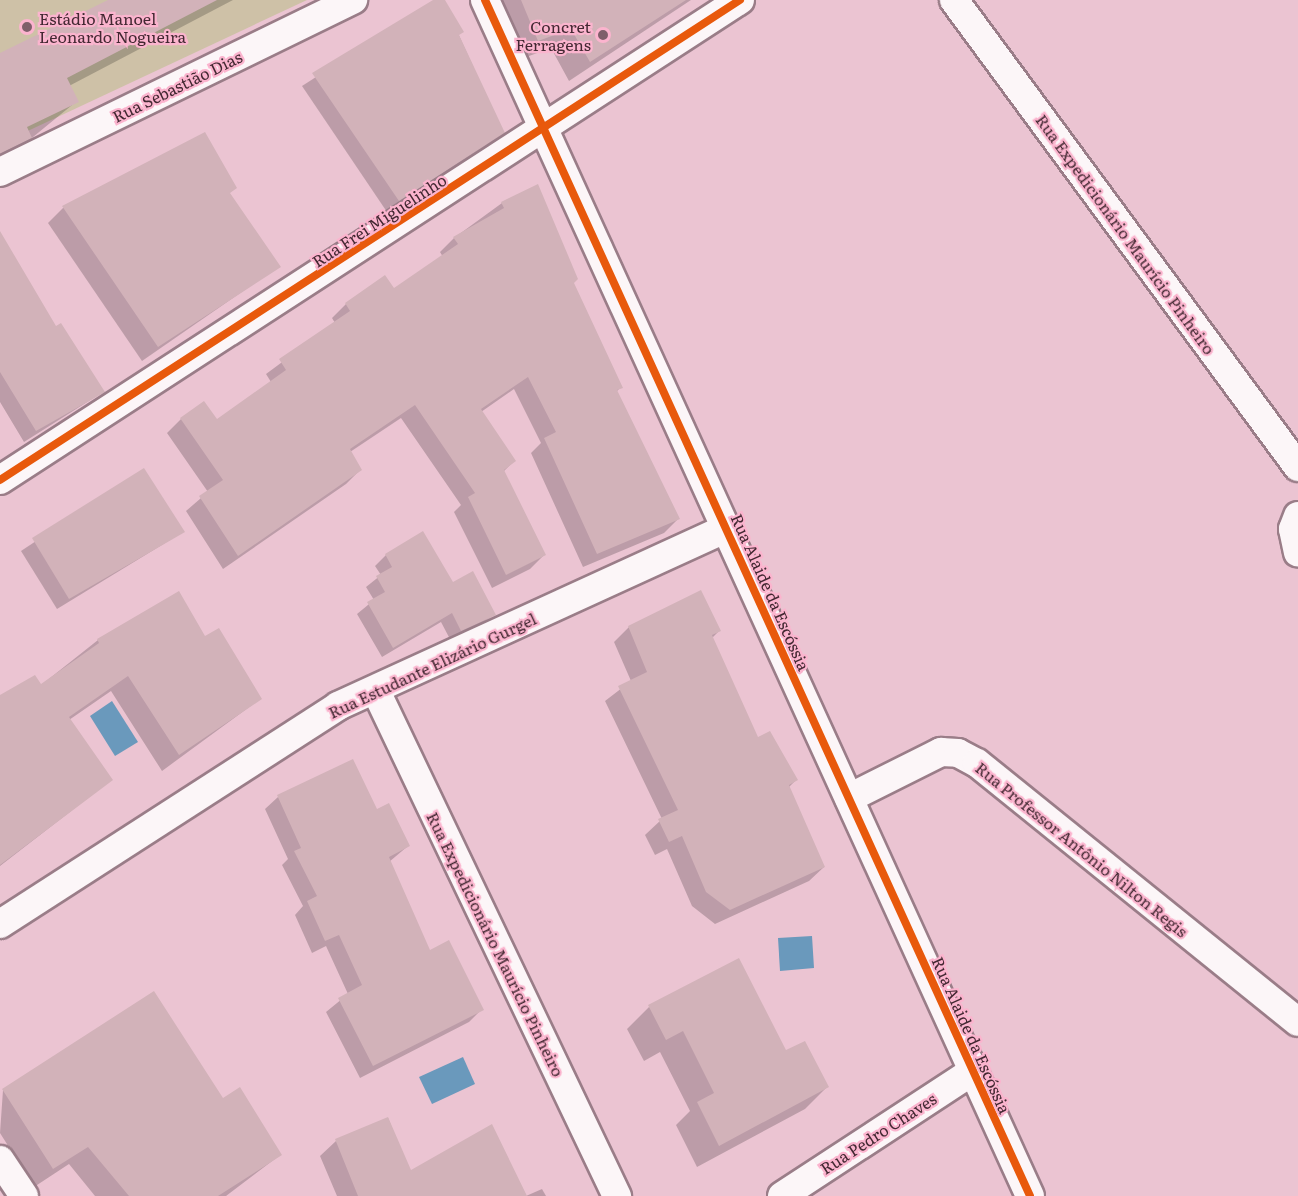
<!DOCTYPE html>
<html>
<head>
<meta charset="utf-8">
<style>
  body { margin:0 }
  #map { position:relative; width:1298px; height:1196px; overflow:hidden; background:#ebc4d2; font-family:Literata,serif }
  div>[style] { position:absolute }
  .green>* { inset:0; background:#cec1a7 }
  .water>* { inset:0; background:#6a99bc }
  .shadow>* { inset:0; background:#0003 }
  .building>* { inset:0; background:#d2b2b9 }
  .roads { filter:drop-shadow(2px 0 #9a7d88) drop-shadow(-2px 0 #9a7d88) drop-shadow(0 2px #9a7d88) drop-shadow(0 -2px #9a7d88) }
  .street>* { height:28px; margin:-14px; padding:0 14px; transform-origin:14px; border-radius:14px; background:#fcf6f8 }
  .cycleway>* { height:8px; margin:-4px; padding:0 4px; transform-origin:4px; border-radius:4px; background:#e8590c }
  .dots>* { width:16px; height:16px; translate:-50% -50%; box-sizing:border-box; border:3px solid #fbb4ce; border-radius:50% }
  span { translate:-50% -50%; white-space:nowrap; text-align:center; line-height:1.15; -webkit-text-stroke:4.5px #fbb4ce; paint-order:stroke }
  .poi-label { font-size:16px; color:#432832 }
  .left { translate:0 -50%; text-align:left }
  .right { translate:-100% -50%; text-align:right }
  .street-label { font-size:16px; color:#432832 }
</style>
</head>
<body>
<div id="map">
  <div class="green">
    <div style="clip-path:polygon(0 0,307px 0,0 144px)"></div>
  </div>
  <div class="water">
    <div style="clip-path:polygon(112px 701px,138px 742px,115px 756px,90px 716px)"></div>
    <div style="clip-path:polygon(812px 936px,814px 968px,780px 971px,778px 938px)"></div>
    <div style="clip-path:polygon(463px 1057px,475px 1084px,432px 1104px,419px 1077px)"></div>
  </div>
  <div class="shadow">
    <div style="clip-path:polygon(111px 0,233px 0,69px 86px,77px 101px,0 164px,0 55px)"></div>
    <div style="clip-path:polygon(436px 0,443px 0,503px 133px,387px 212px,302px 86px)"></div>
    <div style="clip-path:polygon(493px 0,691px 0,569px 81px,551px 48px,518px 60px)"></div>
    <div style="clip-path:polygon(229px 194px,279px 266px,142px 361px,48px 223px,63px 208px)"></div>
    <div style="clip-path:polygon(502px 203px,572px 283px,621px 387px,616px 392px,678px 519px,664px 533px,583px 567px,531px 453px,541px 443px,514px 389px,481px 412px,514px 461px,503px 472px,544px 555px,530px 569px,492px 588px,454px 512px,461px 505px,401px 418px,350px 452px,360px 470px,346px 484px,223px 569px,186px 511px,208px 492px,167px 433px,181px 419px,217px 421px,271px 382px,266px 374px,335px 323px,332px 318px,346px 304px,394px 290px,443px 257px,440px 252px,454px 238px)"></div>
    <div style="clip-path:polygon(0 234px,55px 328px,103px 392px,24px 442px,0 402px)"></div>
    <div style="clip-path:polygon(143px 470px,183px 532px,57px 609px,21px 551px)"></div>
    <div style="clip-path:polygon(386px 555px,452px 584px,494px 615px,451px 641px,441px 622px,382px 657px,357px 614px,374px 600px,366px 587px,381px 575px,375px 566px)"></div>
    <div style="clip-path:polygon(629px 627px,719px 631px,712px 638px,757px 739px,796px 780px,789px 787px,824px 867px,809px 881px,715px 924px,692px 906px,667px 849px,655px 855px,645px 835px,662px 819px,605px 701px,631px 681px,614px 642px)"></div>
    <div style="clip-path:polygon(204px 639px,260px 699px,162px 771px,111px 691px,69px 720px,111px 780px,0 866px,0 697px,40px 686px,98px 640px)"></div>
    <div style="clip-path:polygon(278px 797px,376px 811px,408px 846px,389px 862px,429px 952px,482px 1009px,469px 1022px,360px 1078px,326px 1012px,348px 994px,326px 946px,312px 953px,295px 915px,303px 906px,282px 865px,288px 859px,265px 809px)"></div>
    <div style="clip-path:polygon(649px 1007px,785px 1052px,827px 1087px,805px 1109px,697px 1167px,676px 1125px,690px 1111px,660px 1052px,644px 1061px,627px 1029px)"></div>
    <div style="clip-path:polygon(3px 1090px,222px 1100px,280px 1155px,226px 1196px,95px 1196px,69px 1164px,34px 1187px,0 1133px)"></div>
    <div style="clip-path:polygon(388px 1118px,410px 1172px,526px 1196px,337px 1196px,320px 1156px,336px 1141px)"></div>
    <div style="clip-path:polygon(542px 1189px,546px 1196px,526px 1196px)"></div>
  </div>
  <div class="building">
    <div style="clip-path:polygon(108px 0,217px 0,67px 78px,79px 102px,27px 127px,32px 138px,0 154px,0 53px)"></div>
    <div style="clip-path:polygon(433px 0,445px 0,464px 32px,459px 35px,505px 133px,399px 201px,312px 73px)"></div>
    <div style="clip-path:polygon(521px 0,686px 0,590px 62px,571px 29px,538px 41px)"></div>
    <div style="clip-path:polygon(205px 132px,237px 188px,230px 193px,281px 267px,158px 347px,62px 206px)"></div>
    <div style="clip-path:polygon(538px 184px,578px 279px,574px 283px,623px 388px,617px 390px,680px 519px,597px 554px,544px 438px,556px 432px,528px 377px,481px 409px,516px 461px,504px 470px,546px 555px,506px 575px,468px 497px,475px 493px,415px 405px,350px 449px,362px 470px,238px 556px,199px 496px,223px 480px,180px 418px,204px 401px,217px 419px,286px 370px,279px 359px,350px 311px,345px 303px,385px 275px,394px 288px,458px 244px,453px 237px,504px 208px,501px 202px)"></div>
    <div style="clip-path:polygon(0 231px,56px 326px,61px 323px,105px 392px,36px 431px,0 372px)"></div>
    <div style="clip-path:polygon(144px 468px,185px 532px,69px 599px,32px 538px)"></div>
    <div style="clip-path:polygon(423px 531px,453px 582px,473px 571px,496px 615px,461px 631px,452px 613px,393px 648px,367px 602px,385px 592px,376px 576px,392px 567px,385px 554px)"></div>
    <div style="clip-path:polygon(701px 590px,721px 631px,712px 635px,758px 737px,770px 731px,798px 780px,789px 785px,825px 867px,730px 910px,706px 892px,682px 836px,669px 842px,658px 819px,678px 810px,618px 686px,647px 672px,628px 626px)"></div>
    <div style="clip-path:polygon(179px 591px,205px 636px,219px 628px,262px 699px,179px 755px,128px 676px,69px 717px,113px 780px,0 865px,0 695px,35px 675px,41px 684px,99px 643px,97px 639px)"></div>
    <div style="clip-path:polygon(353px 759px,377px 809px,389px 803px,410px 846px,389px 857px,430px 950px,449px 940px,484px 1010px,373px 1066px,338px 998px,362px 985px,339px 935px,325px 941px,307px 901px,317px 896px,294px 851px,301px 848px,277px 795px)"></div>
    <div style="clip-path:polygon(739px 958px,786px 1050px,805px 1041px,829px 1087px,719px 1146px,697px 1102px,714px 1093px,683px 1031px,666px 1040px,648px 1005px)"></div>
    <div style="clip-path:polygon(154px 991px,223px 1098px,240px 1087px,282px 1155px,218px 1196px,129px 1196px,88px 1147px,53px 1169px,2px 1089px)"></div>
    <div style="clip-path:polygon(388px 1117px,411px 1170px,492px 1124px,527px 1196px,358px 1196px,335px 1139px)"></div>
  </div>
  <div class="roads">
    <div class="street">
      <div style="left:485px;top:0;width:1314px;rotate:65.5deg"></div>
      <div style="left:954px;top:0;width:580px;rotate:53.62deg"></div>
      <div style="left:0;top:172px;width:393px;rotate:-26deg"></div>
      <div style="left:0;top:480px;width:882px;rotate:-32.97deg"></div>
      <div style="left:1298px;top:516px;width:14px;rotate:111deg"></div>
      <div style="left:1293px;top:529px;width:24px;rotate:78deg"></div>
      <div style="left:376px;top:691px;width:560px;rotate:64.49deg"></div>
      <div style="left:849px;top:798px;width:103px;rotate:-26.6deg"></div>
      <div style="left:941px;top:752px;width:17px;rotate:3deg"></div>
      <div style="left:958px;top:753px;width:21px;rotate:28deg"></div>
      <div style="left:977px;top:763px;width:412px;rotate:38.9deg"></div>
      <div style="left:0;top:924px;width:402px;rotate:-32.8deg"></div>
      <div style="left:338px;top:706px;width:427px;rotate:-24.6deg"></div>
      <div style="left:0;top:1160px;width:43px;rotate:56.3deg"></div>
      <div style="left:782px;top:1196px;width:228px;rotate:-33.2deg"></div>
    </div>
  </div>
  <div class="cycleway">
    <div style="left:485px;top:0;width:1314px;rotate:65.5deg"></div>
    <div style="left:0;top:480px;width:882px;rotate:-32.97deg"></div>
  </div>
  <div class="dots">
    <div style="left:27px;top:27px;background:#7e5f6a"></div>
    <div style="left:603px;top:35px;background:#7e5f6a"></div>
  </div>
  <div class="poi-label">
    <span class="left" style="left:39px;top:27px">Estádio Manoel<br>Leonardo Nogueira</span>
    <span class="right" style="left:591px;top:35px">Concret<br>Ferragens</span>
  </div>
  <div class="street-label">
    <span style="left:177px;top:86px;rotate:-26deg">Rua Sebastião Dias</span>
    <span style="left:379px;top:220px;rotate:-33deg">Rua Frei Miguelinho</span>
    <span style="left:1126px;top:234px;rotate:54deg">Rua Expedicionário Maurício Pinheiro</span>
    <span style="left:771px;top:592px;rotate:66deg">Rua Alaide da Escóssia</span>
    <span style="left:432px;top:665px;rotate:-25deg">Rua Estudante Elizário Gurgel</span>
    <span style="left:1082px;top:849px;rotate:39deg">Rua Professor Antônio Nilton Regis</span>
    <span style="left:496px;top:944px;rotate:64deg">Rua Expedicionário Maurício Pinheiro</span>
    <span style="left:972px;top:1035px;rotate:66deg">Rua Alaide da Escóssia</span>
    <span style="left:878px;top:1133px;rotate:-33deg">Rua Pedro Chaves</span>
  </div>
</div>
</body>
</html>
